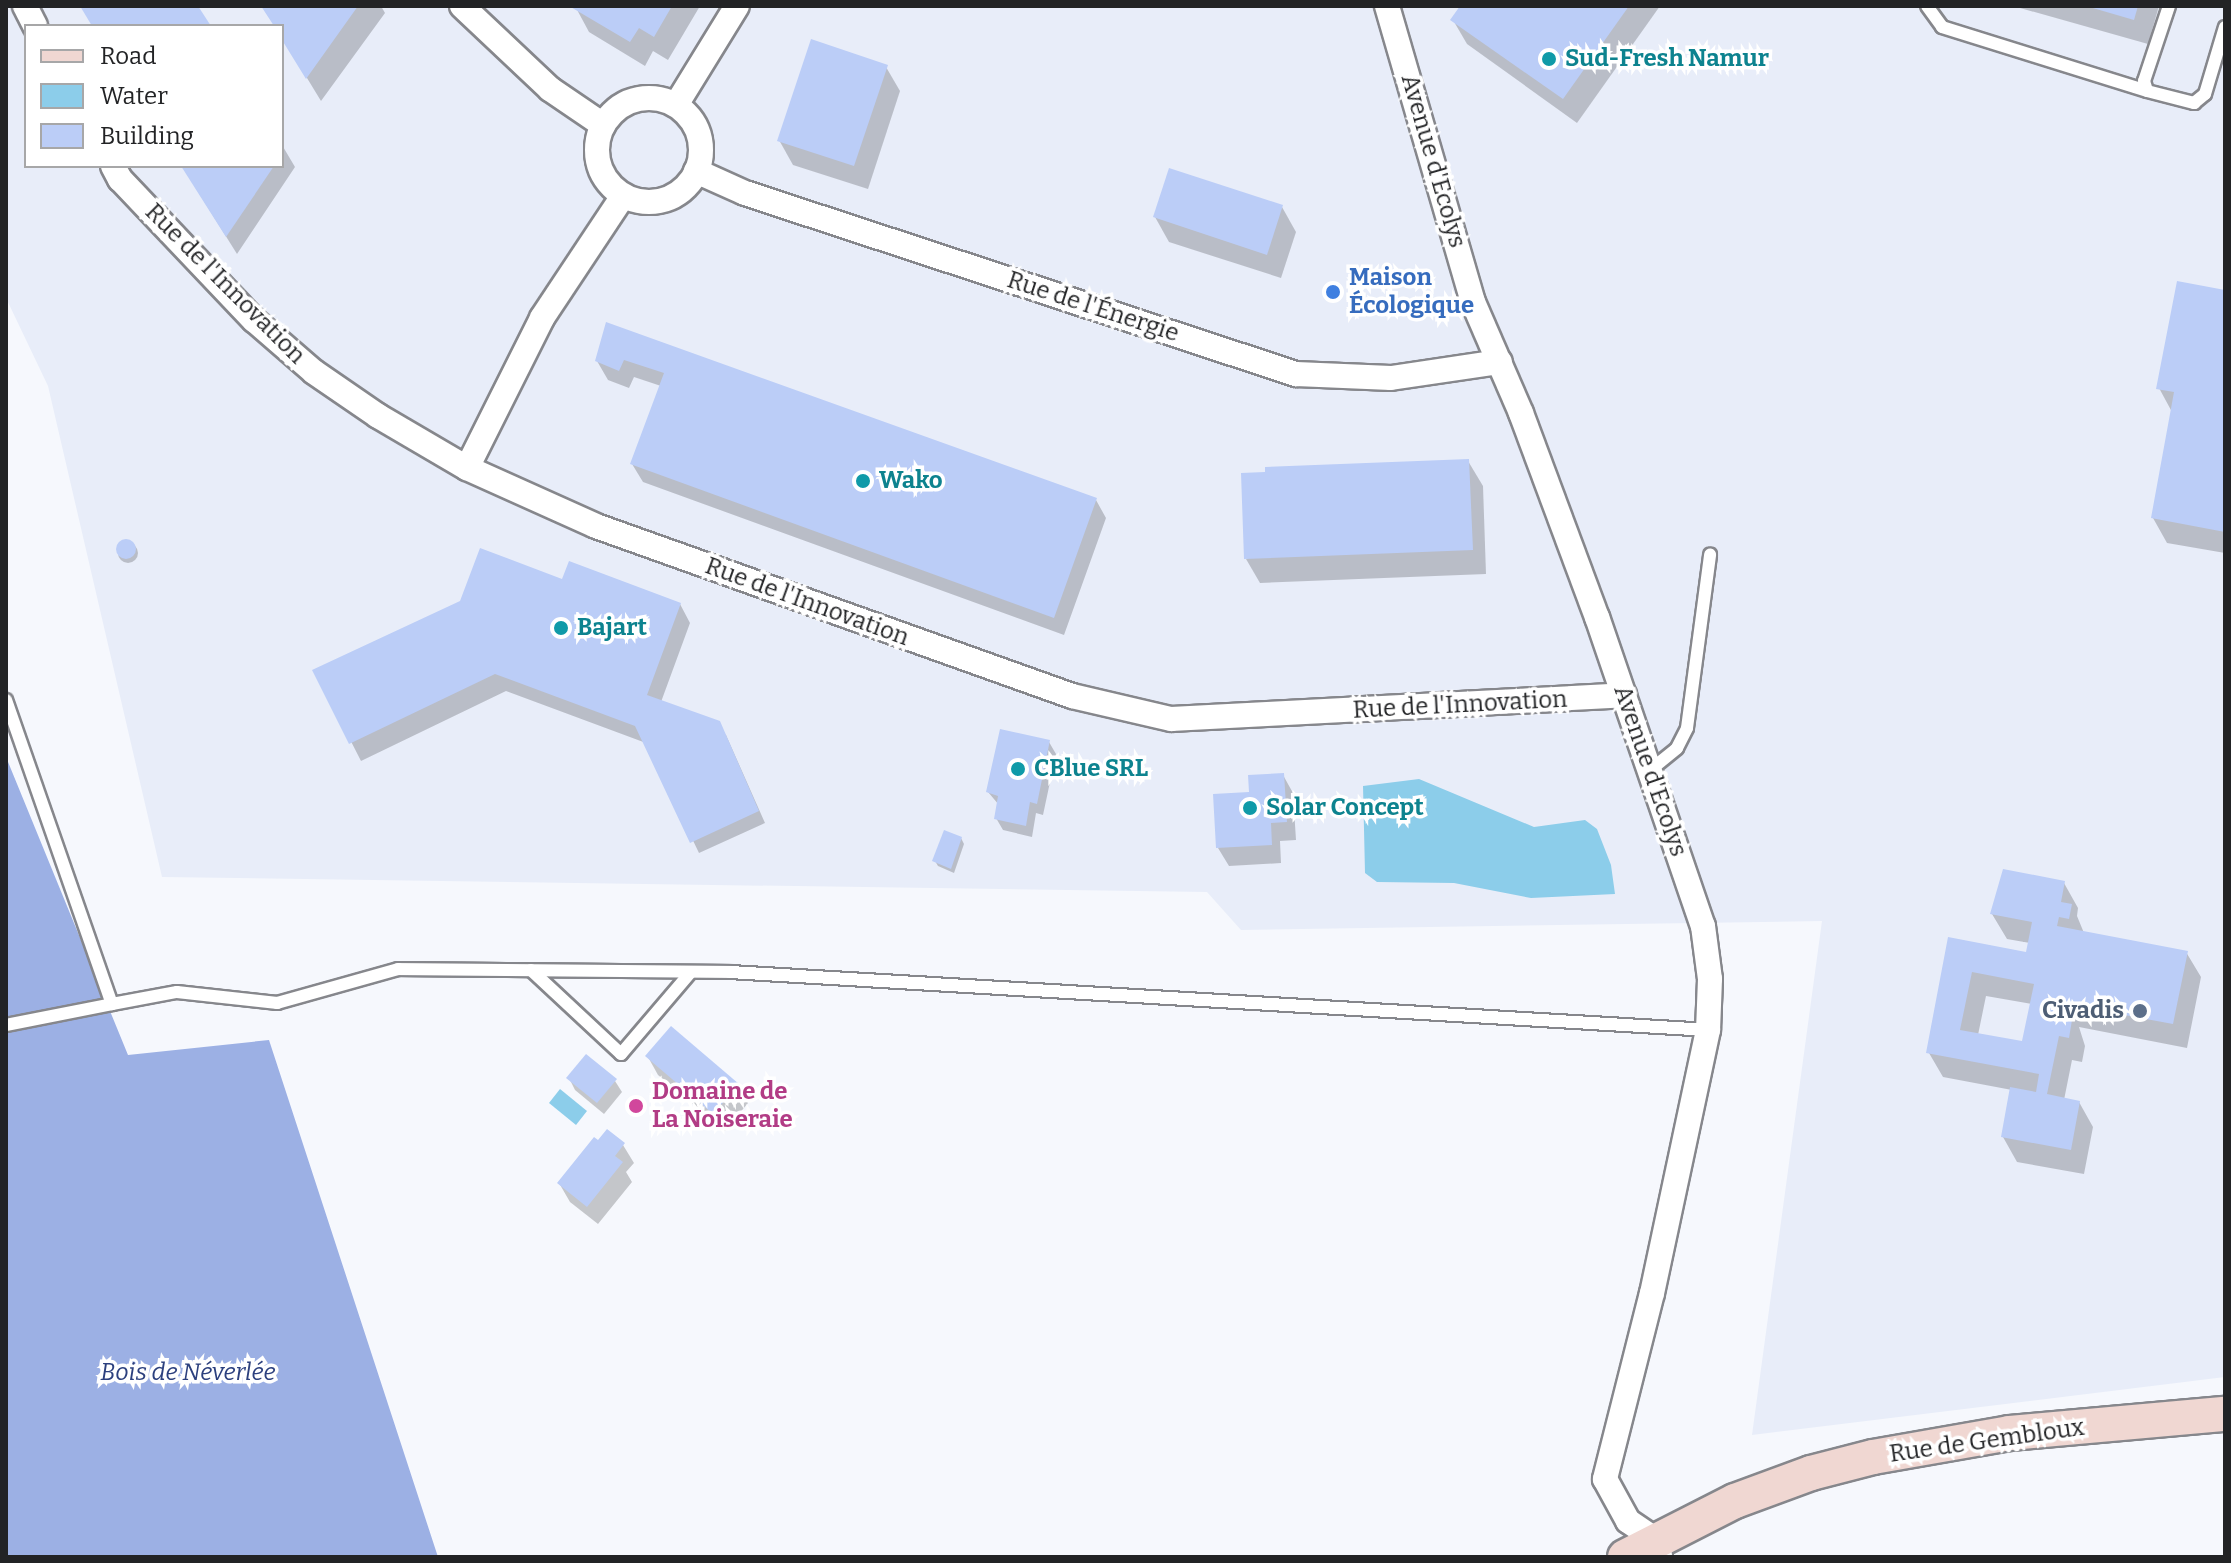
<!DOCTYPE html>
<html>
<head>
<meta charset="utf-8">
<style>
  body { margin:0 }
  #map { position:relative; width:2231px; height:1563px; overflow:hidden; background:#f6f8fd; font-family:Bitter,serif }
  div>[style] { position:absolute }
  .built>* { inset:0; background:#e8edf9 }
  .forest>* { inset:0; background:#9cb0e4 }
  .water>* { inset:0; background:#8ccdea }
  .shadow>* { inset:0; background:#0003 }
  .round { border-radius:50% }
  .building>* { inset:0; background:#bbcdf7 }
  .roads { filter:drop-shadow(2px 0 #86878c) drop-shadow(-2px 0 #86878c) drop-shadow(0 2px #86878c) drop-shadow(0 -2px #86878c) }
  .service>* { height:12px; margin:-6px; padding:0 6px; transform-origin:6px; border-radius:6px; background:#fff }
  .minor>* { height:24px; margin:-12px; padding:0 12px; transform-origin:12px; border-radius:12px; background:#fff }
  .minor>.ring { margin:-12px; padding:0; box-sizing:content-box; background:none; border:24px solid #fff; border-radius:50% }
  .secondary>* { height:34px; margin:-17px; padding:0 17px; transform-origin:17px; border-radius:17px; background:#f0d7d2 }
  .dots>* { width:22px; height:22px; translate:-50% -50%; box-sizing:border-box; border:4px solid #fff; border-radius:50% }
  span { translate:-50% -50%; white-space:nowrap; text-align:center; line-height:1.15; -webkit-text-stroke:7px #fff; paint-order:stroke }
  .culture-label { font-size:24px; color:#0d838f; font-weight:700 }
  .left { translate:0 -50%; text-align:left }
  .street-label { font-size:24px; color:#222325 }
  .shop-label { font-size:24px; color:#366cbe; font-weight:700 }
  .service-label { font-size:24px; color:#4e5e75; font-weight:700 }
  .right { translate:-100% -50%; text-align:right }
  .hotel-label { font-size:24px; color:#b23c85; font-weight:700 }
  .park-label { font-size:24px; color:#2c407e; font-style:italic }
  .frame { position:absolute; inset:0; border:8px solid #222325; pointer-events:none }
  .legend { position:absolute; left:24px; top:24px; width:260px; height:144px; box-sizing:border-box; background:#fff; border:2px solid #a7a7a8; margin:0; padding:10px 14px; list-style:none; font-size:24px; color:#222325 }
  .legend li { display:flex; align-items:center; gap:16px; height:40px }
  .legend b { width:40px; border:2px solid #a7a7a8 }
</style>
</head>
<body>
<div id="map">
  <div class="built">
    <div style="clip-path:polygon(evenodd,6px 6px,2225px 6px,2225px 1377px,1752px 1435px,1822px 921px,1241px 930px,1207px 892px,162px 877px,48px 386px,6px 298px,6px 6px,26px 26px,282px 26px,282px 166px,26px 166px,26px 26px)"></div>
  </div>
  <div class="forest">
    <div style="clip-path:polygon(6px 757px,128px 1055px,269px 1040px,438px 1557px,6px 1557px)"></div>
  </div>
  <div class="water">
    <div style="clip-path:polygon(1419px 779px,1534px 827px,1585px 820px,1597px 829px,1611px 865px,1615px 894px,1531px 898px,1454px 883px,1377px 882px,1365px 873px,1363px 786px)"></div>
    <div style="clip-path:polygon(560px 1089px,587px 1111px,576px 1125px,549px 1103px)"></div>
  </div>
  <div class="shadow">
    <div style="clip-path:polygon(263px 6px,381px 6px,385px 13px,321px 101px,282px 37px,282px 26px,275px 26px)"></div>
    <div style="clip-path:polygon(575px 6px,700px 6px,668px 60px,653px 51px,645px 66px,589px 32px)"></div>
    <div style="clip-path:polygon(1462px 6px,1660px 6px,1577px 123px,1467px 44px,1453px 20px)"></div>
    <div style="clip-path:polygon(2013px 6px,2159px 6px,2148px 44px)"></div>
    <div style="clip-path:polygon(886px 67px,900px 91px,868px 189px,793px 165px,779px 140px)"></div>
    <div style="clip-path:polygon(282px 145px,295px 167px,237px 254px,182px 166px,282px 166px)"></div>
    <div style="clip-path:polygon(1282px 207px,1296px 232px,1281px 278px,1169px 242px,1155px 217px)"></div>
    <div style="clip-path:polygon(2225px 292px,2225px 553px,2167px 543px,2153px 518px,2172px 412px,2159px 388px)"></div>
    <div style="clip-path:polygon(608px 324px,1096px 500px,1106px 518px,1064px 635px,643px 482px,632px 464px,661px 386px,634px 377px,629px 388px,608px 380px,597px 361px)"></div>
    <div style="clip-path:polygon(1468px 461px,1483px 486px,1486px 574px,1260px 583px,1246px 559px)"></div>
    <div class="round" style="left:118px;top:543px;width:20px;height:20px"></div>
    <div style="clip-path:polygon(564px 582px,680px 604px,690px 623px,661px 702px,726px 735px,765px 823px,699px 853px,646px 743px,506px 691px,361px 761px,315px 671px)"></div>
    <div style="clip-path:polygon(1049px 742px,1056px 754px,1043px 815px,1036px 813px,1032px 837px,1003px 830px,996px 818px,999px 805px,988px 792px)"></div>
    <div style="clip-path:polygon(1283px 775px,1293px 793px,1296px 840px,1280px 841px,1281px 863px,1229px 866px,1218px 848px,1251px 794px)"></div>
    <div style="clip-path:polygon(961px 838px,964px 844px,954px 873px,938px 866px,935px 861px)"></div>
    <div style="clip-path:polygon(evenodd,2064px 883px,2078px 908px,2077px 916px,2084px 933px,2186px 952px,2201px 977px,2187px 1048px,2079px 1027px,2085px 1046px,2082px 1062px,2072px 1060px,2064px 1100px,2079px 1102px,2093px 1127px,2084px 1174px,2017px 1162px,2003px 1137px,2012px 1090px,1943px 1077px,1929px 1053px,1950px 940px,2028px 955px,2030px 943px,2007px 939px,1992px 914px,2064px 883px,1986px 996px,2032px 1004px,2024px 1043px,1978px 1035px,1986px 996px)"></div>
    <div style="clip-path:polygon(648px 1057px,737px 1085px,748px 1103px,725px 1131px,658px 1075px)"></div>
    <div style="clip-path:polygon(569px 1078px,615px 1081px,622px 1092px,604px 1114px,575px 1090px)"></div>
    <div style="clip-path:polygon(623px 1145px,634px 1163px,626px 1172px,632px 1182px,598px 1224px,570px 1202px,559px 1183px)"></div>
  </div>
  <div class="building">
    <div style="clip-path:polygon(80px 6px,198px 6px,211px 26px,92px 26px)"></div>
    <div style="clip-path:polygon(261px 6px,358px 6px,306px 79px,282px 40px,282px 26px,274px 26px)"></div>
    <div style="clip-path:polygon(569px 6px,672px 6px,654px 37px,639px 28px,630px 42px)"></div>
    <div style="clip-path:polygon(1460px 6px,1629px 6px,1563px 99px,1450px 20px)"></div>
    <div style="clip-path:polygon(2086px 6px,2138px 6px,2134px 20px)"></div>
    <div style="clip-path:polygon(811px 39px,888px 65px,854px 166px,777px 141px)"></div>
    <div style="clip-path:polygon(181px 166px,274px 166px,226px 237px)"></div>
    <div style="clip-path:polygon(1169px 168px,1283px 205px,1267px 255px,1153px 217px)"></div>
    <div style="clip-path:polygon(2177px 281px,2225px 290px,2225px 532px,2151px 518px,2174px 392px,2156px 389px)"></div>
    <div style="clip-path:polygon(606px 322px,1097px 498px,1054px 618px,630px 464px,664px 373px,624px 360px,619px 371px,595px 361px)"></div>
    <div style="clip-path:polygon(1469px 459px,1473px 550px,1244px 559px,1241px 473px,1265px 472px,1265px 467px)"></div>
    <div class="round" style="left:116px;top:539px;width:20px;height:20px"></div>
    <div style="clip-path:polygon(480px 548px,562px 579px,569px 561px,681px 603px,647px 695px,720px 721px,759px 811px,690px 843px,635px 726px,495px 674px,349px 744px,312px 670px,460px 601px)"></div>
    <div style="clip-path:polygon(1000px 729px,1050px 740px,1037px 804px,1030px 802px,1026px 826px,994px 819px,998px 796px,986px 792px)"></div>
    <div style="clip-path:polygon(1284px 773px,1287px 822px,1271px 823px,1272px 845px,1216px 848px,1213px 794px,1249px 792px,1248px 775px)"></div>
    <div style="clip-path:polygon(944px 830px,962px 837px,951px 869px,932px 861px)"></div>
    <div style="clip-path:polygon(evenodd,2003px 869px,2065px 881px,2061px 902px,2072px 904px,2069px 919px,2059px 917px,2057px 926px,2188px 951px,2173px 1024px,2065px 1004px,2062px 1018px,2072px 1020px,2069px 1038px,2059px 1036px,2047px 1094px,2080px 1101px,2071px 1150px,2001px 1137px,2010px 1087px,2036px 1092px,2039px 1074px,1926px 1053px,1948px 937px,2026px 952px,2032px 922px,1990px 914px,2003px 869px,1972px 972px,2034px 984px,2022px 1041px,1960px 1030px,1972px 972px)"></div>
    <div style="clip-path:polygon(671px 1026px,739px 1084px,713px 1114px,645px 1056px)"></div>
    <div style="clip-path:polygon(586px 1054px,617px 1079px,597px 1103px,566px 1078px)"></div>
    <div style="clip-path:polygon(607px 1129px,625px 1143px,615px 1156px,623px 1162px,587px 1207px,557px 1183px,594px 1137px,598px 1140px)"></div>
  </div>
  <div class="roads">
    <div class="service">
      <div style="left:1927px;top:6px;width:26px;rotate:54deg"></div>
      <div style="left:1942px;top:27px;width:215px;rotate:17.3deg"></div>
      <div style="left:2169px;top:6px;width:79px;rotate:108.4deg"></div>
      <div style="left:2144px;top:81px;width:10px;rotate:73deg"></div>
      <div style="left:2147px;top:91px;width:49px;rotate:14.3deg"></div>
      <div style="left:2194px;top:103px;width:14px;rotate:-39deg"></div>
      <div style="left:2205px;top:94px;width:70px;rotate:-73.4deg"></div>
      <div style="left:6px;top:700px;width:322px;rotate:70.8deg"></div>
      <div style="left:112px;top:1004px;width:66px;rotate:-10.5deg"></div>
      <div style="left:177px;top:992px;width:101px;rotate:6.3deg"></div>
      <div style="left:277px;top:1003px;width:126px;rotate:-15.7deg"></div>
      <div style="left:398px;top:969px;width:332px;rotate:0.5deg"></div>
      <div style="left:730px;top:972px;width:980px;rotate:3.39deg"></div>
      <div style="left:1649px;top:771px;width:36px;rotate:-39deg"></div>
      <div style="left:1677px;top:748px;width:22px;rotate:-63deg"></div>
      <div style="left:1687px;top:728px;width:175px;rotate:-82.4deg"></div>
      <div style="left:531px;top:970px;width:123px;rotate:43deg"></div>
      <div style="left:621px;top:1054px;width:106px;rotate:-49.6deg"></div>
      <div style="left:6px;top:1025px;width:108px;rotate:-11.2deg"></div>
    </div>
    <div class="minor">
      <div style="left:25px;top:6px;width:22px;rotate:63deg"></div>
      <div style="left:462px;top:6px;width:121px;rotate:43.3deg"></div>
      <div style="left:550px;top:89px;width:64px;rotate:34.2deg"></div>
      <div style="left:1387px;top:6px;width:308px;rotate:73.8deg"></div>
      <div style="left:1473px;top:302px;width:121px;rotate:66.6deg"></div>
      <div style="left:1521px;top:413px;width:218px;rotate:69.6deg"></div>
      <div style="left:1597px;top:617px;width:327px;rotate:71.1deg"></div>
      <div style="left:1703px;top:926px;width:53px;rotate:82.5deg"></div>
      <div style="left:1710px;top:979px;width:51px;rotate:92.2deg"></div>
      <div style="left:1708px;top:1030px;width:269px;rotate:102deg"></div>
      <div style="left:1652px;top:1293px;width:192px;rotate:104.2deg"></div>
      <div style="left:1605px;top:1479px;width:48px;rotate:61.3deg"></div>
      <div style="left:1628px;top:1521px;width:32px;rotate:34deg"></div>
      <div style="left:1655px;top:1539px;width:17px;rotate:73deg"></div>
      <div class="ring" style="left:597px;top:98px;width:80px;height:80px"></div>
      <div style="left:676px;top:105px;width:116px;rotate:-58.4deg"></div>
      <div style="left:113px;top:166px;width:15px;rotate:62deg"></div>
      <div style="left:120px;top:179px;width:195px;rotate:46.5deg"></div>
      <div style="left:254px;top:320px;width:79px;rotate:40.9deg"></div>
      <div style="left:314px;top:372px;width:78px;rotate:34.5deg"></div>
      <div style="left:378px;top:416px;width:103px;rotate:30.3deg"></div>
      <div style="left:467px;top:468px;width:141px;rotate:24.2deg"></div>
      <div style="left:596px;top:526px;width:505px;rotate:19.65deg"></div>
      <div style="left:1072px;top:696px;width:102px;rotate:13.1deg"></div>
      <div style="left:1171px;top:719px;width:454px;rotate:-3deg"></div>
      <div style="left:696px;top:171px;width:54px;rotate:24.2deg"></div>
      <div style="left:745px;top:193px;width:580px;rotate:18.19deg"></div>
      <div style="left:1296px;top:374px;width:95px;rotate:2.4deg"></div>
      <div style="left:1391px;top:378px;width:110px;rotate:-8.4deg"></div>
      <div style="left:467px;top:468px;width:168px;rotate:-63.4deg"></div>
      <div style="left:542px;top:318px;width:146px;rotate:-56.4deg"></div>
    </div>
    <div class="secondary">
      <div style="left:1625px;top:1557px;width:123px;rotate:-27deg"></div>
      <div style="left:1735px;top:1501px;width:81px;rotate:-20.2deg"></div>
      <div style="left:1811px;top:1473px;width:64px;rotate:-14.5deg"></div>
      <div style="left:1873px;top:1457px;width:139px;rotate:-9.9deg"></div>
      <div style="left:2010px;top:1433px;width:216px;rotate:-5.1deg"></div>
    </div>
  </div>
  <div class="dots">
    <div style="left:1549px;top:59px;background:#0f9aa8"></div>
    <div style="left:1333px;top:292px;background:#3f7fe0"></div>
    <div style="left:863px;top:481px;background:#0f9aa8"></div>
    <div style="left:561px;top:628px;background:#0f9aa8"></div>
    <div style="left:1018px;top:769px;background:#0f9aa8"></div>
    <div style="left:1250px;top:808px;background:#0f9aa8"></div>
    <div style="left:2140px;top:1011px;background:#5c6f8a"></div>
    <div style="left:636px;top:1106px;background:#d1479c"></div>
  </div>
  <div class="culture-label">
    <span class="left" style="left:1565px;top:59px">Sud-Fresh Namur</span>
    <span class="left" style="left:879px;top:481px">Wako</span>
    <span class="left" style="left:577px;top:628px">Bajart</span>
    <span class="left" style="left:1034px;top:769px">CBlue SRL</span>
    <span class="left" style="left:1266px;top:808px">Solar Concept</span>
  </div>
  <div class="street-label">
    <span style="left:1433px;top:161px;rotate:74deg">Avenue d'Ecolys</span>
    <span style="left:225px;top:284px;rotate:45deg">Rue de l'Innovation</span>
    <span style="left:1093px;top:307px;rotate:18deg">Rue de l'Énergie</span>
    <span style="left:807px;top:602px;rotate:20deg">Rue de l'Innovation</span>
    <span style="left:1460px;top:705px;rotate:-3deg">Rue de l'Innovation</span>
    <span style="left:1650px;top:771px;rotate:71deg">Avenue d'Ecolys</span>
    <span style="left:1987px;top:1441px;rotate:-8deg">Rue de Gembloux</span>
  </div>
  <div class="shop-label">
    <span class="left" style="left:1349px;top:292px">Maison<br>Écologique</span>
  </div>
  <div class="service-label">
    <span class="right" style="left:2124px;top:1011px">Civadis</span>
  </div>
  <div class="hotel-label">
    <span class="left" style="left:652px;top:1106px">Domaine de<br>La Noiseraie</span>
  </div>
  <div class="park-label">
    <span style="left:188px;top:1373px">Bois de Néverlée</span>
  </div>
  <div class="frame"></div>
  <ul class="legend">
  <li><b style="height:10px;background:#f0d7d2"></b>Road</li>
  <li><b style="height:22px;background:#8ccdea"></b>Water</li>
  <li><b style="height:22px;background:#bbcdf7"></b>Building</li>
  </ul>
</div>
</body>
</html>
